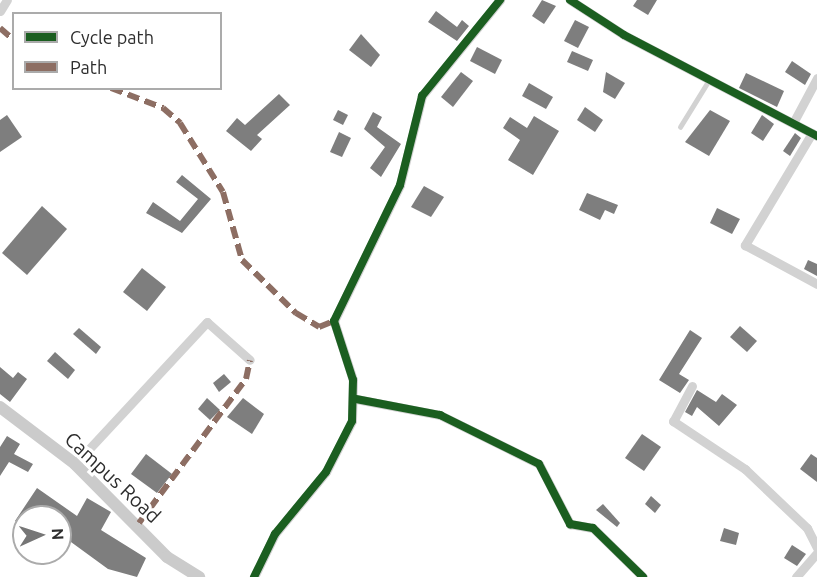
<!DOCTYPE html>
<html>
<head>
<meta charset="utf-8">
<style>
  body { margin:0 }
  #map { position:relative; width:817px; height:577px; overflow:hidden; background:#fff; font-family:Ubuntu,sans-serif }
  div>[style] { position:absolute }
  .building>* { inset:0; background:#7e7e7e }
  .lane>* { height:4.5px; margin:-2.25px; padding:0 2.25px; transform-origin:2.25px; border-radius:2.25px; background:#d2d2d2 }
  .street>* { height:9px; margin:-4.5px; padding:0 4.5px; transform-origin:4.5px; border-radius:4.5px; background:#d2d2d2 }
  .secondary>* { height:12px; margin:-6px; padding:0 6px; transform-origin:6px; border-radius:6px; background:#cbcbcb }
  .quiet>* { height:6px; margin-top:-3px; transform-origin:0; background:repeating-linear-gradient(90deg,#8d6e63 0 12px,transparent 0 18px) }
  .cycleway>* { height:8px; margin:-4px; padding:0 4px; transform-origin:4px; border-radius:4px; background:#1b5e20 }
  span { translate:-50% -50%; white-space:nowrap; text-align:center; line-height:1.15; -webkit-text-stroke:6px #fff; paint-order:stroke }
  .street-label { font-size:20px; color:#2d2d2d }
  .legend { position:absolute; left:12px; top:12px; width:210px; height:78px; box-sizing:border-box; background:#fff; border:2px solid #ababab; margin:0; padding:8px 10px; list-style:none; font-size:18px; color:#2d2d2d }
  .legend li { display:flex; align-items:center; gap:12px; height:30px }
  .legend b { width:30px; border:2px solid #ababab }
  .north { position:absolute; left:12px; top:505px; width:60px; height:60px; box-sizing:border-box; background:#fff; border:2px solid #ababab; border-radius:50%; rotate:87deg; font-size:16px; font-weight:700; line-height:24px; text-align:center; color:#2d2d2d }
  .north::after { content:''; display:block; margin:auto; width:21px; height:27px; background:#767676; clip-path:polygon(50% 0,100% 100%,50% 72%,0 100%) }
</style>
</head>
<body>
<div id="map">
  <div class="building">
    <div style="clip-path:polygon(542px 0,556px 6px,544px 24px,532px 16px)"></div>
    <div style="clip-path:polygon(637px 0,657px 0,648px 15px,633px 6px)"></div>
    <div style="clip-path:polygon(436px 11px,457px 27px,462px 20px,469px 26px,457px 41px,428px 22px)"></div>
    <div style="clip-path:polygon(575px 20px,589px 27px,578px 48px,564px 41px)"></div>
    <div style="clip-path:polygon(361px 34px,380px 55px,371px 67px,349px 50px)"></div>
    <div style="clip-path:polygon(477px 47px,502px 60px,495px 74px,470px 61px)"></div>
    <div style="clip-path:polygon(572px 51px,593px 60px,588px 71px,567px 62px)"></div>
    <div style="clip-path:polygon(792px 61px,811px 74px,805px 85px,785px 72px)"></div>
    <div style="clip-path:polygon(461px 72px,473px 81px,453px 107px,441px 97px)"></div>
    <div style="clip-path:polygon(606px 72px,625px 83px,615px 99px,603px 92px)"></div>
    <div style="clip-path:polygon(746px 73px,784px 91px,777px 107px,739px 88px)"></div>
    <div style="clip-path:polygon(529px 83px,553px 97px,546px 109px,522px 96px)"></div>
    <div style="clip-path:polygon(279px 94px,290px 105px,257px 135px,262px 139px,251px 151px,226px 131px,237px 118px,245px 125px)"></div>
    <div style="clip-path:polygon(585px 107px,603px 120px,595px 132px,577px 120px)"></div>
    <div style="clip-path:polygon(338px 110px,348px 115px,343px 125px,333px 120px)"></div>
    <div style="clip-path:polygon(710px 110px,730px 121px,709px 156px,685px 142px)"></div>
    <div style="clip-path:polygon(373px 112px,382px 117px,377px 127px,401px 144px,381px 177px,370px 168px,385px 147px,364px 129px)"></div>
    <div style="clip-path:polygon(7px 115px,22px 137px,0 152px,0 120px)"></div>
    <div style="clip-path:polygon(762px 115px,774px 124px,763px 141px,751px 133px)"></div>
    <div style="clip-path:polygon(534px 116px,559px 131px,533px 175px,508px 160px,520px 140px,503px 128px,510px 117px,527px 128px)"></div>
    <div style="clip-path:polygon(339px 132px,351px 138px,342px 157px,330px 152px)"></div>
    <div style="clip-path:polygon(795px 133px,801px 138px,790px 156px,783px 151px)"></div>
    <div style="clip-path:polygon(182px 175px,211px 199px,182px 233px,146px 213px,153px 202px,180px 221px,198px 199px,176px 182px)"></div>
    <div style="clip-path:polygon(424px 186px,444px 197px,431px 217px,411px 207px)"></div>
    <div style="clip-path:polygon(587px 193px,618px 205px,614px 214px,605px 210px,600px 220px,579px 210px)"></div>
    <div style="clip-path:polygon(42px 206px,67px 229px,27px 275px,2px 253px)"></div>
    <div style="clip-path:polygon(717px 208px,740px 219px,732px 234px,710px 223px)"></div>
    <div style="clip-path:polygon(808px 260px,817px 264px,817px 276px,804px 269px)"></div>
    <div style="clip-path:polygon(142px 268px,166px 287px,147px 311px,123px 292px)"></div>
    <div style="clip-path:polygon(740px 326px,757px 341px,747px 352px,730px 337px)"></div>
    <div style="clip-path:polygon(79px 328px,101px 347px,96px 354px,73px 334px)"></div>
    <div style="clip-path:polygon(690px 330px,702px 338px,679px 374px,689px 380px,680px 393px,659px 380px)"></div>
    <div style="clip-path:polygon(55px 352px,75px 370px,68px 379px,47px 361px)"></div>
    <div style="clip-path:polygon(0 367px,13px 378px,18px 372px,27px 379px,10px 402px,0 394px)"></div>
    <div style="clip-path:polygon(224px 374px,231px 382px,219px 392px,213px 383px)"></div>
    <div style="clip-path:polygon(697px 390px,716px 402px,722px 394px,737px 405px,719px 426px,697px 407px,692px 416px,685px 412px)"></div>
    <div style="clip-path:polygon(207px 398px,220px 410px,210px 420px,198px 409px)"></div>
    <div style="clip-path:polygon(243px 398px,264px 414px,252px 434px,227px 417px)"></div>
    <div style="clip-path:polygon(642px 434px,661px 447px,644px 471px,625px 458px)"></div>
    <div style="clip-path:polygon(7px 436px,20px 444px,14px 454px,33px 464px,28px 472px,9px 462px,0 476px,0 447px)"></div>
    <div style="clip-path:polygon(146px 454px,172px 474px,157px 493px,131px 474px)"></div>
    <div style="clip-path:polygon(811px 454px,817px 458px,817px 482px,800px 469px)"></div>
    <div style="clip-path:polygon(37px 488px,77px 516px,87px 498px,111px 512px,101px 530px,146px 558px,137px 577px,108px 569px,60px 534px,60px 517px,24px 517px,24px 527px,15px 521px)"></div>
    <div style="clip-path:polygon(651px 496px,661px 505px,655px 513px,645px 504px)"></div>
    <div style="clip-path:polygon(603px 504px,620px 523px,617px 527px,596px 510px)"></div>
    <div style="clip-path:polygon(724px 528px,739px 533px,736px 545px,720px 541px)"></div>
    <div style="clip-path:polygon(792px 545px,806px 554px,797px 566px,784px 558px)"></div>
  </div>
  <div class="lane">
    <div style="left:680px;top:127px;width:55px;rotate:-58.3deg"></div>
  </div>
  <div class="street">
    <div style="left:570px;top:0;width:64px;rotate:32.9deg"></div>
    <div style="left:624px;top:35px;width:218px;rotate:27.6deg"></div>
    <div style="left:0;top:11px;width:13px;rotate:-58deg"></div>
    <div style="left:793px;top:123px;width:51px;rotate:-61.9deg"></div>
    <div style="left:812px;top:133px;width:131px;rotate:120.9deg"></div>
    <div style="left:745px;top:245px;width:82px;rotate:28.4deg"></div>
    <div style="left:692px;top:386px;width:40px;rotate:118deg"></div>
    <div style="left:673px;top:421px;width:87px;rotate:33.7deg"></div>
    <div style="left:745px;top:469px;width:86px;rotate:43.6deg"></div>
    <div style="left:807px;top:528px;width:22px;rotate:63deg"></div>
    <div style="left:356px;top:399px;width:86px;rotate:10.8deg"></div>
    <div style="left:440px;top:415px;width:110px;rotate:26.3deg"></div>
    <div style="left:539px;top:464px;width:68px;rotate:62.7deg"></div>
    <div style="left:570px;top:524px;width:23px;rotate:10deg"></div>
    <div style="left:593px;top:528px;width:70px;rotate:44.4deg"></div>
    <div style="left:75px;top:464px;width:194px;rotate:-47.1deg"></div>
    <div style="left:207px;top:322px;width:57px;rotate:41.5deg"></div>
    <div style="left:254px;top:577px;width:48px;rotate:-64deg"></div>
    <div style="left:275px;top:534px;width:80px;rotate:-50.6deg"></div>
    <div style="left:326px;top:472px;width:57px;rotate:-63deg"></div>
    <div style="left:352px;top:421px;width:41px;rotate:-88.6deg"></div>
    <div style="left:353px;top:380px;width:62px;rotate:-107.9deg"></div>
    <div style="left:334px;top:321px;width:151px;rotate:-64.1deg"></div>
    <div style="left:400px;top:185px;width:92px;rotate:-76.1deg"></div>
    <div style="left:422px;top:96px;width:124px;rotate:-50.9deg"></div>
    <div style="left:796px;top:577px;width:32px;rotate:-49deg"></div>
  </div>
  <div class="secondary">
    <div style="left:0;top:407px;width:94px;rotate:37.2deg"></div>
    <div style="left:75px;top:464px;width:131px;rotate:45.3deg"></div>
    <div style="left:167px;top:557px;width:38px;rotate:32deg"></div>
  </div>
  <div class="quiet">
    <div style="left:0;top:28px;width:18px;rotate:41deg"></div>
    <div style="left:111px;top:88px;width:56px;rotate:21deg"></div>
    <div style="left:163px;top:108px;width:23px;rotate:41deg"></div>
    <div style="left:180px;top:123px;width:81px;rotate:58.1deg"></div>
    <div style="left:223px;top:192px;width:71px;rotate:74.4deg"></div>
    <div style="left:242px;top:260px;width:76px;rotate:44.5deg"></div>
    <div style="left:296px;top:313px;width:27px;rotate:31deg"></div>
    <div style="left:319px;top:327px;width:16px;rotate:-22deg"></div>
    <div style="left:139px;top:523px;width:179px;rotate:-53.4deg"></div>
    <div style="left:246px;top:379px;width:19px;rotate:-78deg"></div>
  </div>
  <div class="cycleway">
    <div style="left:570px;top:0;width:64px;rotate:32.9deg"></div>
    <div style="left:624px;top:35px;width:218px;rotate:27.6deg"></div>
    <div style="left:356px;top:399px;width:86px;rotate:10.8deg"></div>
    <div style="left:440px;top:415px;width:110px;rotate:26.3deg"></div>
    <div style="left:539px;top:464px;width:68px;rotate:62.7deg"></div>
    <div style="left:570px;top:524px;width:23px;rotate:10deg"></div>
    <div style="left:593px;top:528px;width:70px;rotate:44.4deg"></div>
    <div style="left:254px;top:577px;width:48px;rotate:-64deg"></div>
    <div style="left:275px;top:534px;width:80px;rotate:-50.6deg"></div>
    <div style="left:326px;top:472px;width:57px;rotate:-63deg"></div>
    <div style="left:352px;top:421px;width:41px;rotate:-88.6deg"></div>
    <div style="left:353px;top:380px;width:62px;rotate:-107.9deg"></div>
    <div style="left:334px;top:321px;width:151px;rotate:-64.1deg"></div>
    <div style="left:400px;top:185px;width:92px;rotate:-76.1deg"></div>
    <div style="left:422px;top:96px;width:124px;rotate:-50.9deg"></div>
  </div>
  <div class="street-label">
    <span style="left:113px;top:477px;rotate:43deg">Campus Road</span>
  </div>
  <ul class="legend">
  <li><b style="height:8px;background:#1b5e20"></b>Cycle path</li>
  <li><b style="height:8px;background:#8d6e63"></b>Path</li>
  </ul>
  <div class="north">N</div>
</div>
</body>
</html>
